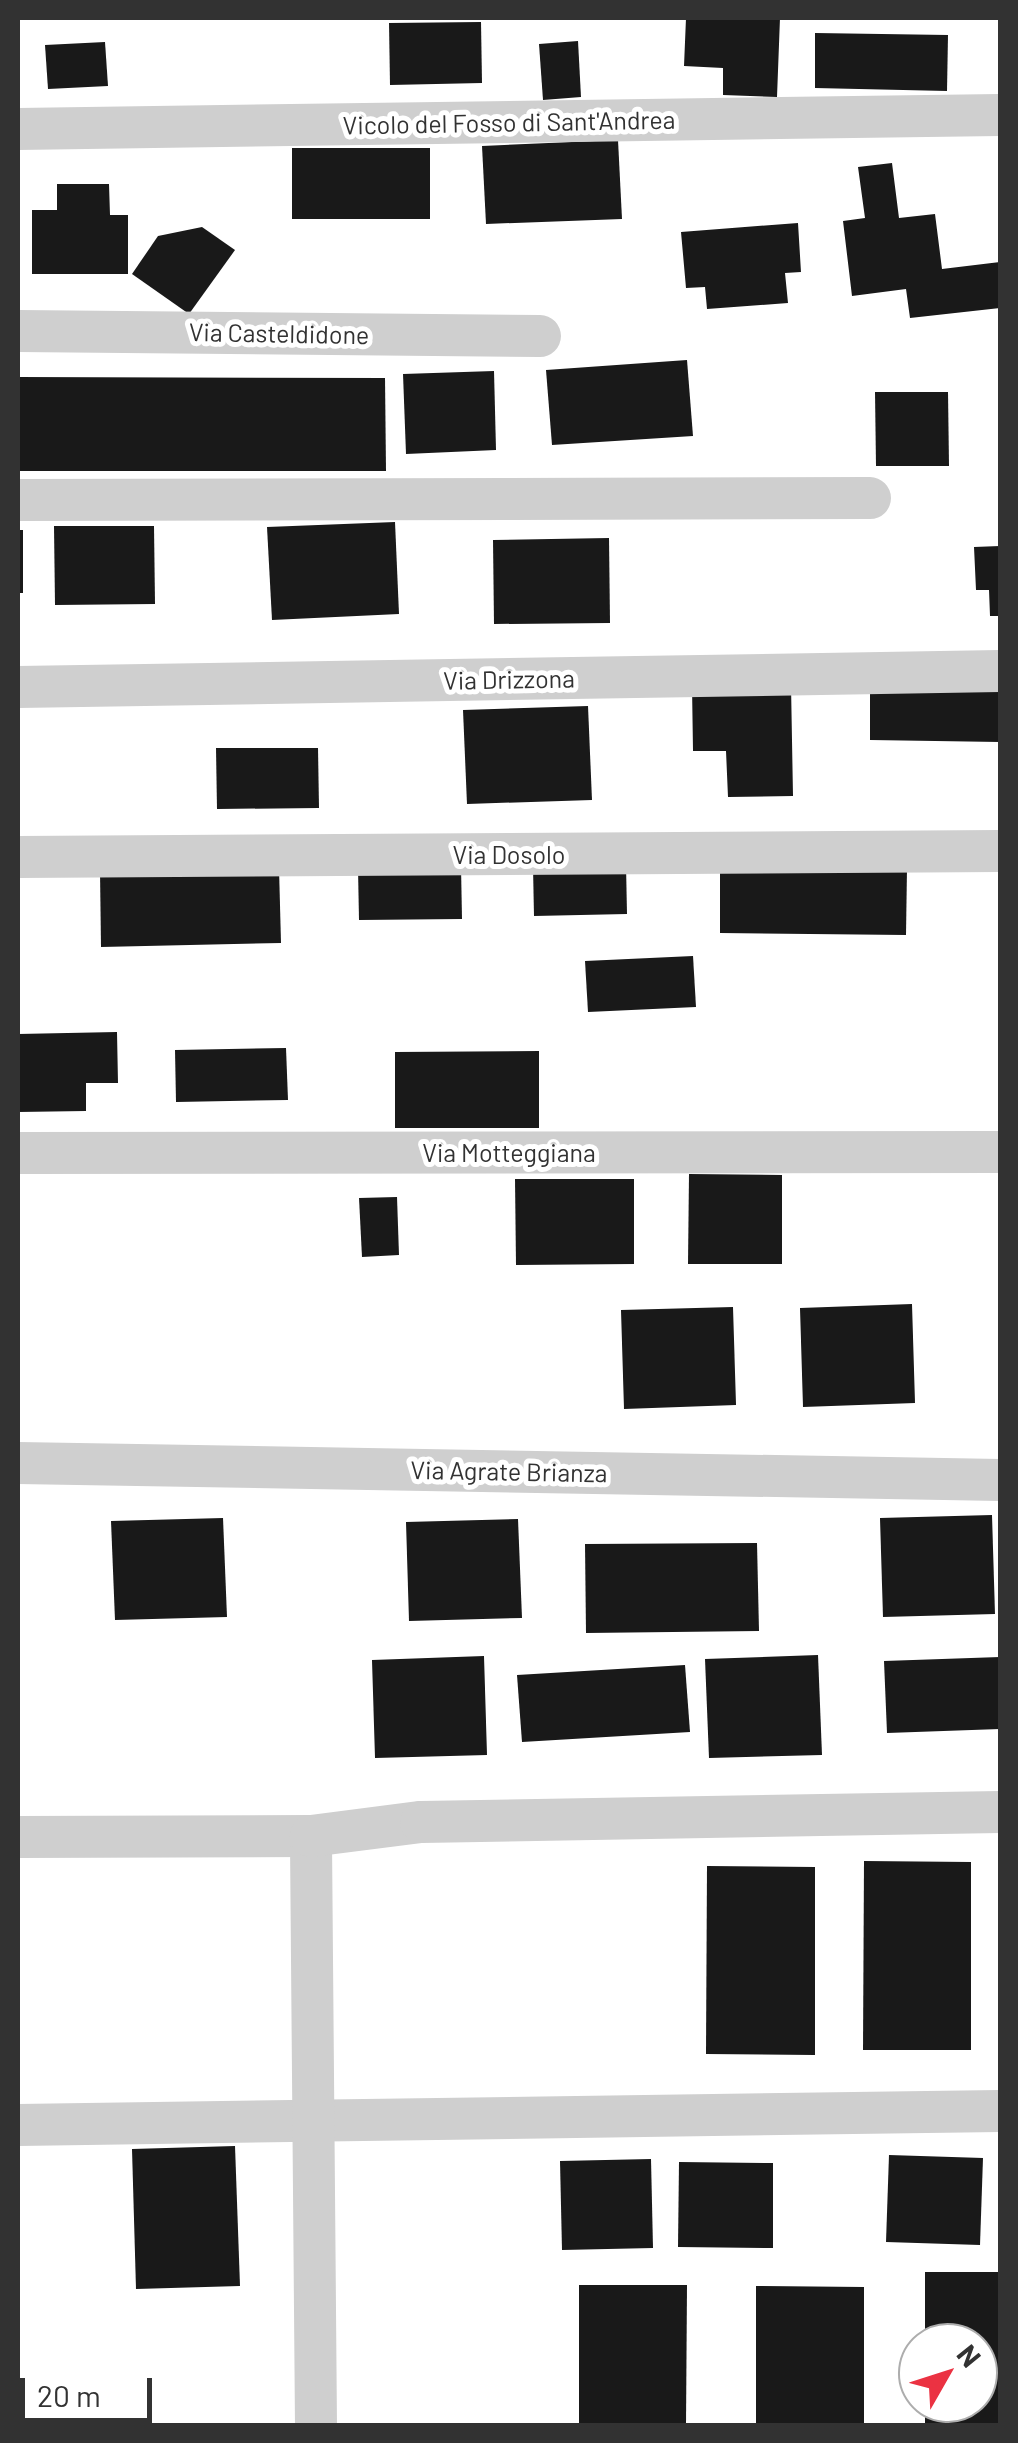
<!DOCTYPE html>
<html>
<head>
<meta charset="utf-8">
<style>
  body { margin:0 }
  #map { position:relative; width:1018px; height:2443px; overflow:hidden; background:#fff; font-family:Barlow,sans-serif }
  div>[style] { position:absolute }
  .building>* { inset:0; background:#191919 }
  .minor>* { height:42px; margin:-21px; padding:0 21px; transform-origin:21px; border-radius:21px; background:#cfcfcf }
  span { translate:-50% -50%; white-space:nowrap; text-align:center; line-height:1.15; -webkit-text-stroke:10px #fff; paint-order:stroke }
  .street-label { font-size:25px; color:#323232 }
  .frame { position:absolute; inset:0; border:20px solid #323232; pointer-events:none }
  .north { position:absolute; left:898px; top:2323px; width:100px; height:100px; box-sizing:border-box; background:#fff; border:2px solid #adadad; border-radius:50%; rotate:51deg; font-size:28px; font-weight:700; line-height:40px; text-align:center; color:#323232 }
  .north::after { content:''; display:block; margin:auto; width:35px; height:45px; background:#eb3242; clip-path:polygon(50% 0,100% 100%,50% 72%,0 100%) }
  .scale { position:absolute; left:20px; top:2378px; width:132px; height:45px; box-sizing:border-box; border:5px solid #323232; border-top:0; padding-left:12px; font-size:30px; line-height:35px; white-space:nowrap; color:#323232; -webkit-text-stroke:8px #fff; paint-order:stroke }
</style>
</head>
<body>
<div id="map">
  <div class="building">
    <div style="clip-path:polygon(686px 18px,780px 18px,777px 97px,723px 95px,723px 68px,684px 66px)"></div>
    <div style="clip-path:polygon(481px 22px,482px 83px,390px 85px,389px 23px)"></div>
    <div style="clip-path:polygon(815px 33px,948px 35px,947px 91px,815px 88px)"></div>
    <div style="clip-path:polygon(578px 41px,581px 97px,543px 100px,539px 44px)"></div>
    <div style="clip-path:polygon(105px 42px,108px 86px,48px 89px,45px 45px)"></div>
    <div style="clip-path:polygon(618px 140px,622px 219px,486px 224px,482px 146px)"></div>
    <div style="clip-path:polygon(292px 148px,430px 148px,430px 219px,292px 219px)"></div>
    <div style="clip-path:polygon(892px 163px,899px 218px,935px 214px,942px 269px,1000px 262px,1000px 308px,910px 318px,906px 289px,852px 296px,843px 221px,865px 218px,858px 167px)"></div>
    <div style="clip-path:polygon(57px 184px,109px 184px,110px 215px,128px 215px,128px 274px,32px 274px,32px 210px,57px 210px)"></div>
    <div style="clip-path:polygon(798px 223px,801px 272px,785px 273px,788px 303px,707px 309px,705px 287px,686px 288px,681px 232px)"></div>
    <div style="clip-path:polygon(202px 227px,235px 250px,189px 314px,132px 274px,158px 236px)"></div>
    <div style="clip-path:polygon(687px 360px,693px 436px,552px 445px,546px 370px)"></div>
    <div style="clip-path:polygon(494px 371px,496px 450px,406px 454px,403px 374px)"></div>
    <div style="clip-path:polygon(18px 377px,385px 378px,386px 471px,18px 471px)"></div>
    <div style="clip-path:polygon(875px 392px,948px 392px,949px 466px,876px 466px)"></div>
    <div style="clip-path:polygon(395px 522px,399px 614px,272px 620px,267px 527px)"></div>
    <div style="clip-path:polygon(54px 526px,154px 526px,155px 604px,55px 605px)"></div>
    <div style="clip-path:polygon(18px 530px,23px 530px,23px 593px,18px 593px)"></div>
    <div style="clip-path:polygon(609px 538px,610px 623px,494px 624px,493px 540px)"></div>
    <div style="clip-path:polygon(1000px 546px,1000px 616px,990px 616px,989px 590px,976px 590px,974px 547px)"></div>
    <div style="clip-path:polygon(791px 684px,793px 796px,728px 797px,726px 751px,693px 751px,692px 686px)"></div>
    <div style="clip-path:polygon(870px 684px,1000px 686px,1000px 742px,870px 740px)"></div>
    <div style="clip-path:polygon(588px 706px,592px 800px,467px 804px,463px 710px)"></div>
    <div style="clip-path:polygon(216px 748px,318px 748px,319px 808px,217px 809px)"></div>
    <div style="clip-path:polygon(626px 865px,627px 914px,534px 916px,533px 867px)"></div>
    <div style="clip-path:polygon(461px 866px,462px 919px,359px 920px,358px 868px)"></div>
    <div style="clip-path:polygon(720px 867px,907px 868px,906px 935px,720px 933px)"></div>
    <div style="clip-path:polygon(279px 868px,281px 943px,101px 947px,100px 871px)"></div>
    <div style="clip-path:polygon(693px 956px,696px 1007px,588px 1012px,585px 961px)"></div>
    <div style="clip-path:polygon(117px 1032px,118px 1083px,86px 1083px,86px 1111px,18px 1112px,18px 1034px)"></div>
    <div style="clip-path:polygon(286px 1048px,288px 1100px,176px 1102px,175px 1050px)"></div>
    <div style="clip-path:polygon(539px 1051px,539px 1128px,395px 1128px,395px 1052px)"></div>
    <div style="clip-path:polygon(689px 1174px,782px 1175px,782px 1264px,688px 1264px)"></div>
    <div style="clip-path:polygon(515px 1179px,634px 1179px,634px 1264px,516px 1265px)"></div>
    <div style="clip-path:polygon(397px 1197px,399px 1255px,362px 1257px,359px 1198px)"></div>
    <div style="clip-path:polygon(912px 1304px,915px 1403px,803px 1407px,800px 1308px)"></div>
    <div style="clip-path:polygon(733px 1307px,736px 1405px,624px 1409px,621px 1310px)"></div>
    <div style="clip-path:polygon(992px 1515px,995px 1614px,883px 1617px,880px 1518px)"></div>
    <div style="clip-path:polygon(223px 1518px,227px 1617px,115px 1620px,111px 1521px)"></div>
    <div style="clip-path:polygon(518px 1519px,522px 1618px,409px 1621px,406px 1522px)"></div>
    <div style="clip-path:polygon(757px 1543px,759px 1631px,586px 1633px,585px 1544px)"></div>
    <div style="clip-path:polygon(818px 1655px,822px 1755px,709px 1758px,705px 1659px)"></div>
    <div style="clip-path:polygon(484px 1656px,487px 1755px,375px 1758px,372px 1660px)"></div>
    <div style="clip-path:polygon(1000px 1657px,1000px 1729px,887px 1733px,884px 1661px)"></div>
    <div style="clip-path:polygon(685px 1665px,690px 1732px,522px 1742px,517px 1675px)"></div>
    <div style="clip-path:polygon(864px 1861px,971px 1862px,971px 2050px,863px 2050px)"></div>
    <div style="clip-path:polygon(707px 1866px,815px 1867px,815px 2055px,706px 2054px)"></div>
    <div style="clip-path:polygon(235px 2146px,240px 2286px,136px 2289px,132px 2149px)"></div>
    <div style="clip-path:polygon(889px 2155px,983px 2158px,980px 2245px,886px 2242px)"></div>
    <div style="clip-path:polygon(651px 2159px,653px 2248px,562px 2250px,560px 2161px)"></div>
    <div style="clip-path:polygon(679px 2162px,773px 2163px,773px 2248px,678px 2247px)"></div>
    <div style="clip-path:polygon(925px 2272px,1000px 2272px,1000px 2426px,925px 2426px,925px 2403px,978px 2403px,978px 2343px,925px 2343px)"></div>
    <div style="clip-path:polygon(579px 2285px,687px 2285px,686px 2426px,579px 2426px)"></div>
    <div style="clip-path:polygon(756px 2286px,864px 2287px,864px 2426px,756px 2426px)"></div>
  </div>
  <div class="minor">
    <div style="left:18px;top:129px;width:982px;rotate:-0.82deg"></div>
    <div style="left:18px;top:331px;width:522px;rotate:0.55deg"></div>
    <div style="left:18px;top:500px;width:852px;rotate:-0.13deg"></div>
    <div style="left:18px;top:687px;width:982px;rotate:-0.93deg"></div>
    <div style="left:18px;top:857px;width:982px;rotate:-0.35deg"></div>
    <div style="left:18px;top:1153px;width:982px;rotate:-0.06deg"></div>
    <div style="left:18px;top:1463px;width:982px;rotate:0.99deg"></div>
    <div style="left:18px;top:1837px;width:293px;rotate:-0.2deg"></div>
    <div style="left:18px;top:2125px;width:982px;rotate:-0.82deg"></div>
    <div style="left:316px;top:2426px;width:590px;rotate:-90.49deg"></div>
    <div style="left:311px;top:1836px;width:111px;rotate:-7.3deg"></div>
    <div style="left:421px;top:1822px;width:579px;rotate:-0.99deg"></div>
  </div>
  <div class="street-label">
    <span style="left:509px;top:122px;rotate:-1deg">Vicolo del Fosso di Sant'Andrea</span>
    <span style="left:279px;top:333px;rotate:1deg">Via Casteldidone</span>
    <span style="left:509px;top:679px;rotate:-1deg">Via Drizzona</span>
    <span style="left:509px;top:854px">Via Dosolo</span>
    <span style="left:509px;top:1152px">Via Motteggiana</span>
    <span style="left:509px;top:1471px;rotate:1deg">Via Agrate Brianza</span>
  </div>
  <div class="frame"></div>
  <div class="north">N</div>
  <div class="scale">20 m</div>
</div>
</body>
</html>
